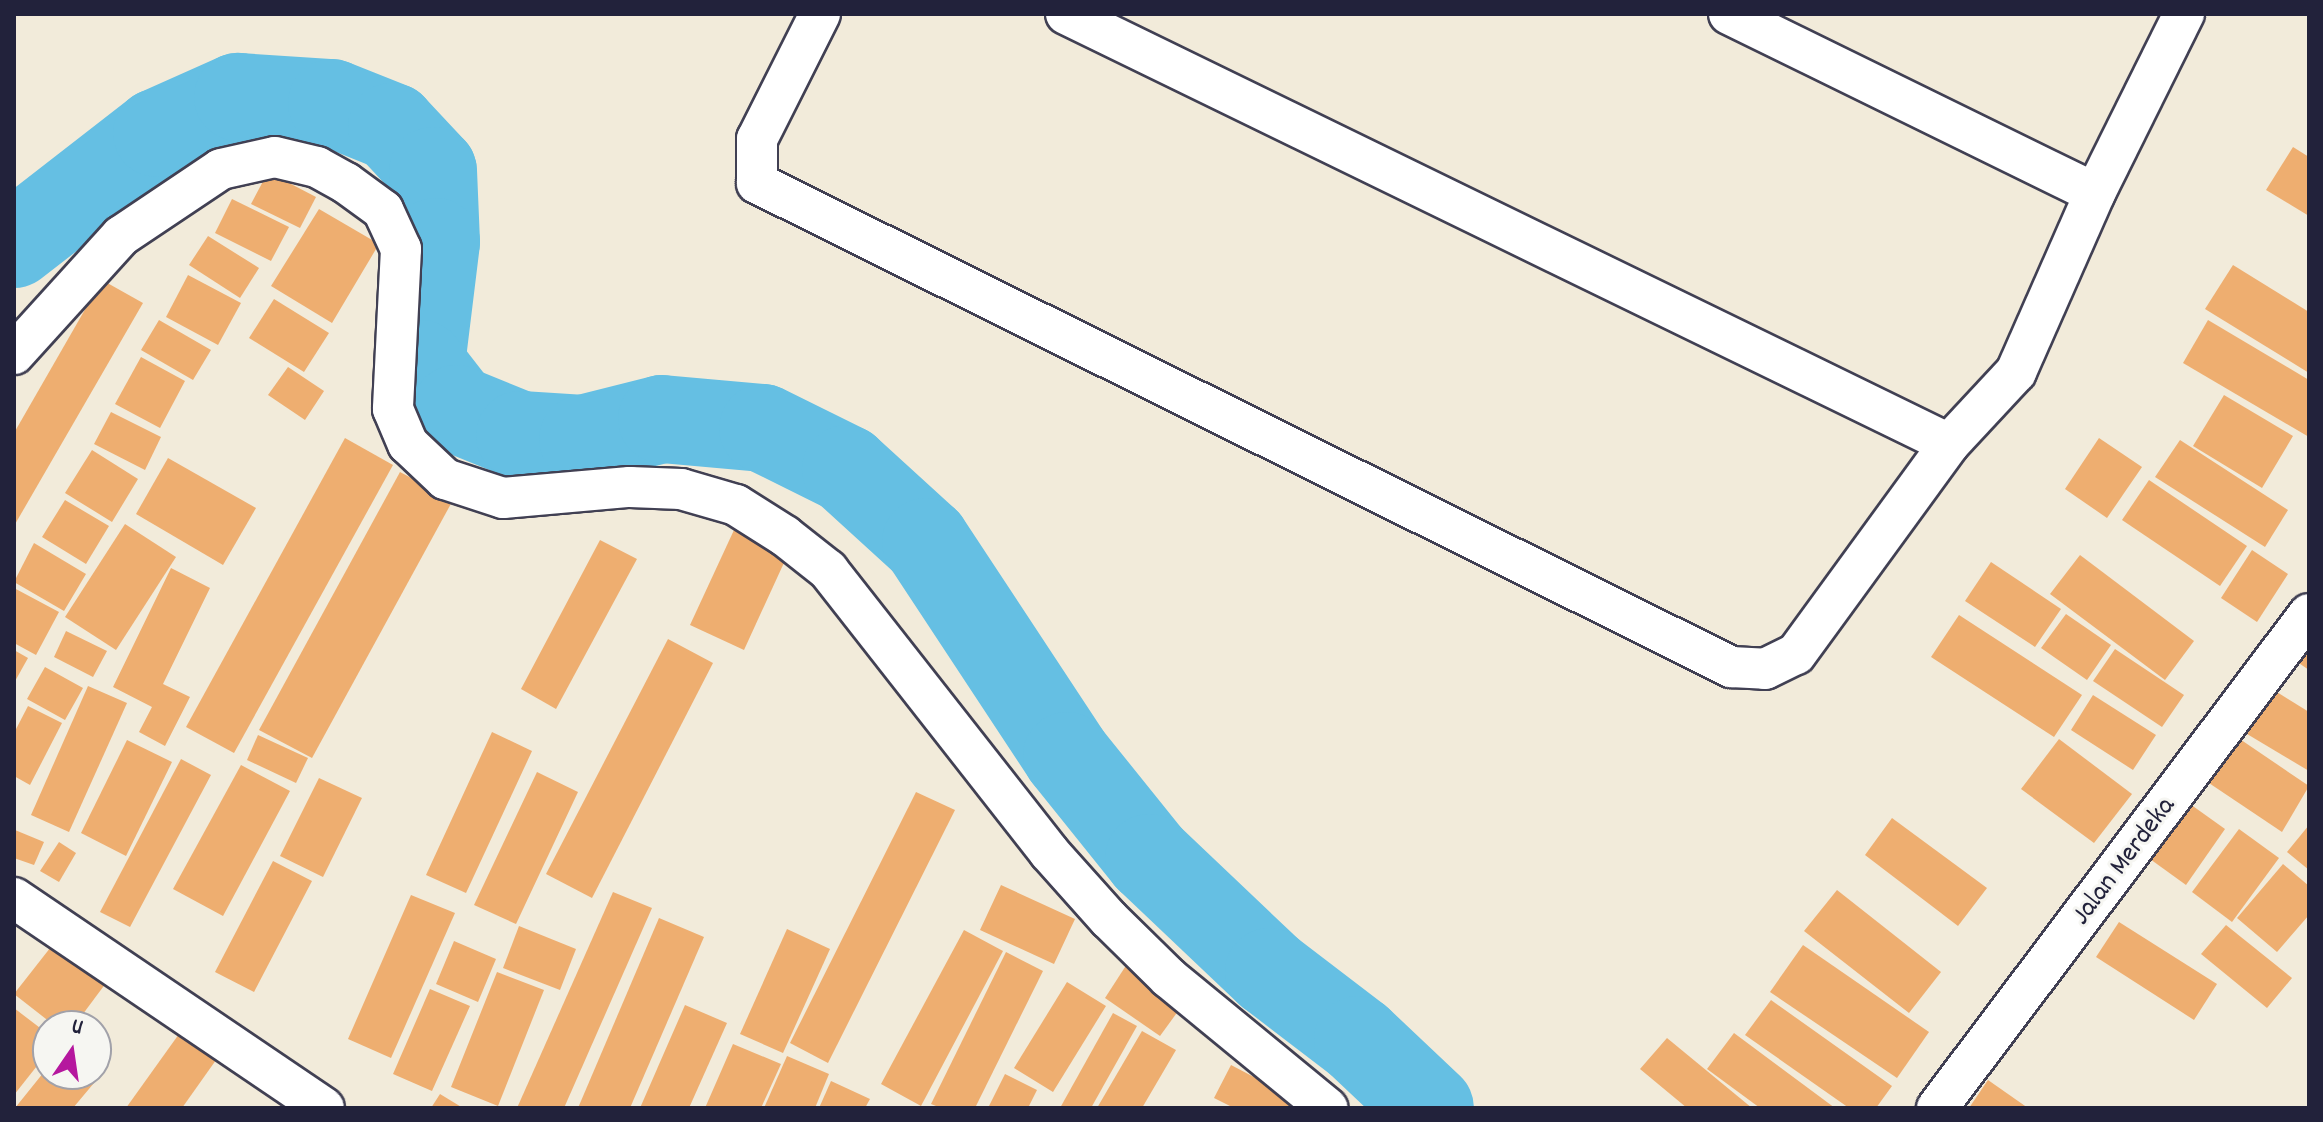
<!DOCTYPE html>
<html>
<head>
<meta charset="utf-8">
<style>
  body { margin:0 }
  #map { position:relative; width:2323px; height:1122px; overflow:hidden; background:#f2ebda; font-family:Dekko,sans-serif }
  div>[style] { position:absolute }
  .river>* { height:88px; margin:-44px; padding:0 44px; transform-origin:44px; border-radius:44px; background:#65bfe3 }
  .building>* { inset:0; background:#eeae70 }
  .roads { filter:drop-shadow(2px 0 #414053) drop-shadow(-2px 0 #414053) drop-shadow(0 2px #414053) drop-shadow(0 -2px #414053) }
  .street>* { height:40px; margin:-20px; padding:0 20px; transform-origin:20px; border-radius:20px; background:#fff }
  span { translate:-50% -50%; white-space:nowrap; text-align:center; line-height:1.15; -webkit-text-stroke:6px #f6f6f2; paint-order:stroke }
  .street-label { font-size:28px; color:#22223b }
  .frame { position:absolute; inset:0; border:16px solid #22223b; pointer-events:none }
  .north { position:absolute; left:32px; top:1010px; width:80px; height:80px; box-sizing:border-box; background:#f6f6f2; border:2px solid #a1a1a9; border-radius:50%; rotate:13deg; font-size:22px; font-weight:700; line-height:32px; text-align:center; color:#22223b }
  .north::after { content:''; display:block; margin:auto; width:28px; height:36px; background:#b5179e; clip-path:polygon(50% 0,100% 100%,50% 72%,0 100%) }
</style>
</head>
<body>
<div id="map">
  <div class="river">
    <div style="left:14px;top:244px;width:181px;rotate:-37.8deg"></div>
    <div style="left:157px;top:133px;width:89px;rotate:-24deg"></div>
    <div style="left:238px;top:97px;width:94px;rotate:3.7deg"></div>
    <div style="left:332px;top:103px;width:65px;rotate:21.8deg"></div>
    <div style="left:392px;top:127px;width:60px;rotate:47deg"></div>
    <div style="left:433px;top:171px;width:71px;rotate:87.6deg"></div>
    <div style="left:436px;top:242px;width:123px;rotate:97deg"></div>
    <div style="left:421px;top:364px;width:57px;rotate:52.1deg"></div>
    <div style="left:456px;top:409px;width:69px;rotate:22.1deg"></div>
    <div style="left:520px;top:435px;width:63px;rotate:3.6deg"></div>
    <div style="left:583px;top:439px;width:81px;rotate:-14.2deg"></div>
    <div style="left:662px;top:419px;width:101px;rotate:5.1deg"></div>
    <div style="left:763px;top:428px;width:93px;rotate:26.3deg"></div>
    <div style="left:846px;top:469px;width:108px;rotate:42.4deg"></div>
    <div style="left:926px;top:542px;width:256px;rotate:56.6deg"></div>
    <div style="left:1067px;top:756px;width:131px;rotate:51.2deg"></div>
    <div style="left:1149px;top:858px;width:166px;rotate:43.5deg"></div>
    <div style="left:1269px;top:972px;width:112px;rotate:37.4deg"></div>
    <div style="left:1358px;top:1040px;width:99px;rotate:43.4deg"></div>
  </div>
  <div class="building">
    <div style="clip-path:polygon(2293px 147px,2309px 157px,2309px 216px,2266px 190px)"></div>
    <div style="clip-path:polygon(268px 172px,316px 197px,300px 228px,251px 204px)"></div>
    <div style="clip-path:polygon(232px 199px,289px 227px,271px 261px,215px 233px)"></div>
    <div style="clip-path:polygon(319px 209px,379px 244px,332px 323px,271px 286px)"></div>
    <div style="clip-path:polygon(208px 236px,259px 268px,240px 298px,189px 265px)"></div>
    <div style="clip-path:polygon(2233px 265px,2309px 312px,2309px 373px,2205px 309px)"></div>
    <div style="clip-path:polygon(188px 275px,241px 303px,218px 345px,166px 317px)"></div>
    <div style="clip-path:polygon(102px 280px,143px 303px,14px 526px,14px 433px)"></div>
    <div style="clip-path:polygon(274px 299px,329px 333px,304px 372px,249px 338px)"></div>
    <div style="clip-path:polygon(159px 320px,211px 350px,193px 380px,141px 350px)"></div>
    <div style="clip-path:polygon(2208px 320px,2309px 380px,2309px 437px,2183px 363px)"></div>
    <div style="clip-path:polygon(141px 357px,185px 381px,160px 428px,115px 404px)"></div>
    <div style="clip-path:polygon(288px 367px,324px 391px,305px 420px,268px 395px)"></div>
    <div style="clip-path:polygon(2224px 395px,2293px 436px,2262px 488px,2193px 446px)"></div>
    <div style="clip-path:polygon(111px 412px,161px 437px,145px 470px,94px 444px)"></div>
    <div style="clip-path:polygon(345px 438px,393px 465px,234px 753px,186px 727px)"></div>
    <div style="clip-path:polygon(2099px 438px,2142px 467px,2107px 518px,2065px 489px)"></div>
    <div style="clip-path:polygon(2180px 440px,2288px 510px,2265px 547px,2155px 477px)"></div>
    <div style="clip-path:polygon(92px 450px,138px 479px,112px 522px,65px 493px)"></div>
    <div style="clip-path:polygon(168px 458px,256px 508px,223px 565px,136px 514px)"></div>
    <div style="clip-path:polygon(400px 472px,453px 500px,312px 758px,259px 730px)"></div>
    <div style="clip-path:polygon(2149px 480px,2247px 546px,2220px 586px,2122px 520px)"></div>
    <div style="clip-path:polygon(65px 500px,109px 526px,86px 564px,42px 537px)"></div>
    <div style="clip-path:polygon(125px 524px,176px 557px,116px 650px,65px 617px)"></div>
    <div style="clip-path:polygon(734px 530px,788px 554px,744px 650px,690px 625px)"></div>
    <div style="clip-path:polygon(600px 540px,637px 559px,556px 709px,521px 689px)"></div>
    <div style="clip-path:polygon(34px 543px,86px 574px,64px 611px,14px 582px)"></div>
    <div style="clip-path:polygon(2252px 550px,2288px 574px,2257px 622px,2221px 598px)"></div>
    <div style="clip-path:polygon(2080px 555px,2194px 641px,2165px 680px,2050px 594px)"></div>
    <div style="clip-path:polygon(1991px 562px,2061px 609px,2035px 647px,1965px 601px)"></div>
    <div style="clip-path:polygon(171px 568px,210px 588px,163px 684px,190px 697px,165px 746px,139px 732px,152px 707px,113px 687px)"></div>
    <div style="clip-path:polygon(14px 588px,59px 612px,36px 655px,14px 643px)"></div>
    <div style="clip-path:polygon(2066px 614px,2111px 645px,2087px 680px,2041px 648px)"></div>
    <div style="clip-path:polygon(1959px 615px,2082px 695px,2054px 737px,1931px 657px)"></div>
    <div style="clip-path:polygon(2309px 624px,2309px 670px,2287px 655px)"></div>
    <div style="clip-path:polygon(66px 631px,107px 651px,93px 677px,54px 657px)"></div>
    <div style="clip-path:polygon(668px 639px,713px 663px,592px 898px,546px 874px)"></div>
    <div style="clip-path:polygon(2115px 649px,2184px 695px,2162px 727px,2093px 681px)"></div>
    <div style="clip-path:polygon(14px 650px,28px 658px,14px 683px)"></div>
    <div style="clip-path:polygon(45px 667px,83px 688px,65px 720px,27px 699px)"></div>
    <div style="clip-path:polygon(2264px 684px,2309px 712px,2309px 771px,2237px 728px)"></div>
    <div style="clip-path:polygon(88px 686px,127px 703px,69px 832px,31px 815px)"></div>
    <div style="clip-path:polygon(2093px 695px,2156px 735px,2133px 770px,2071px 730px)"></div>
    <div style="clip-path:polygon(28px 706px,62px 723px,30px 785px,14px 776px,14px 733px)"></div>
    <div style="clip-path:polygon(2228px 731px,2309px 786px,2282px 832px,2197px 775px)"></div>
    <div style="clip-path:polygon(492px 732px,532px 751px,466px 893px,426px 875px)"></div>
    <div style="clip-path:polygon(258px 735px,308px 758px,296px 783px,247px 760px)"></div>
    <div style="clip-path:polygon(2059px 739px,2132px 794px,2094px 843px,2021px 789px)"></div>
    <div style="clip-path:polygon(127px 740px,172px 762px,126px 856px,81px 833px)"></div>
    <div style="clip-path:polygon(181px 759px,211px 775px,130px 927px,100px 912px)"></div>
    <div style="clip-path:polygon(241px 765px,290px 791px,223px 916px,173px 889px)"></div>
    <div style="clip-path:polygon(537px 772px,578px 792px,516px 924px,474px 905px)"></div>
    <div style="clip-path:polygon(319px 778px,362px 798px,323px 877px,280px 856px)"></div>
    <div style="clip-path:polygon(916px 792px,955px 810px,828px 1063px,790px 1043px)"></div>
    <div style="clip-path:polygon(2190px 804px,2225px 829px,2186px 885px,2150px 859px)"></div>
    <div style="clip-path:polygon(1892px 818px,1987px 888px,1958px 926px,1865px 855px)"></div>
    <div style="clip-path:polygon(2309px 825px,2309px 870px,2287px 852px)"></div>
    <div style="clip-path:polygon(2239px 829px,2279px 858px,2232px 922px,2192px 892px)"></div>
    <div style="clip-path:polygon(15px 830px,44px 842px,34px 865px,14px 858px)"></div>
    <div style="clip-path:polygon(59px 842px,76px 853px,59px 882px,40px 871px)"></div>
    <div style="clip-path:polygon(273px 861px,312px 881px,254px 992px,215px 972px)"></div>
    <div style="clip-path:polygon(2283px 864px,2309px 886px,2309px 915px,2277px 952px,2237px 918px)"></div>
    <div style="clip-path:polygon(1001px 885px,1075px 919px,1054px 964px,980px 930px)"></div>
    <div style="clip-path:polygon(1837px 890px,1941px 972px,1909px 1013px,1804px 931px)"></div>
    <div style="clip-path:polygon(613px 892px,652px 908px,564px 1108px,517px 1108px)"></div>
    <div style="clip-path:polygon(411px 895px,455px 913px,391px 1058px,348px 1039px)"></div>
    <div style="clip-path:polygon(659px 918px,704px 937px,630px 1108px,578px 1108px)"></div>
    <div style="clip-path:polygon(2119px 922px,2217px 984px,2194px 1020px,2096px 957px)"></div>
    <div style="clip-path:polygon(2226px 925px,2292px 978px,2267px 1008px,2201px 954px)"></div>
    <div style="clip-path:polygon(519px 926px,576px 949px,560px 990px,503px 968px)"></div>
    <div style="clip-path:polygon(787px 929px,830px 949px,783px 1053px,740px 1034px)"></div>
    <div style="clip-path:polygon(964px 930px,1003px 951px,921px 1106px,881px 1084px)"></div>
    <div style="clip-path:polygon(454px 941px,496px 959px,478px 1002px,436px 984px)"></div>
    <div style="clip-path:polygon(54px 943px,106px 983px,74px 1026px,55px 1026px,14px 994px)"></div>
    <div style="clip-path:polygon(1803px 945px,1929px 1032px,1897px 1078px,1770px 992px)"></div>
    <div style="clip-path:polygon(1006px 952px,1043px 971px,975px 1108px,941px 1108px,931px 1104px)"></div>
    <div style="clip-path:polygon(1127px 964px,1184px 1003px,1160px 1036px,1105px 998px)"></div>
    <div style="clip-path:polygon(497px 972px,544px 990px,498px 1106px,451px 1087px)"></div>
    <div style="clip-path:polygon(1067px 982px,1106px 1006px,1053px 1092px,1014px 1068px)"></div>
    <div style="clip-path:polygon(430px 989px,470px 1006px,432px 1091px,393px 1074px)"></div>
    <div style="clip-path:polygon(1771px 1000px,1892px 1086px,1876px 1108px,1849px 1108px,1745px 1035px)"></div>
    <div style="clip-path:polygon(685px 1005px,727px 1023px,689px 1108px,640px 1108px)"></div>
    <div style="clip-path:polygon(14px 1008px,48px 1034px,48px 1052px,14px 1095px)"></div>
    <div style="clip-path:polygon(1113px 1013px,1137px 1026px,1091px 1108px,1060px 1108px)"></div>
    <div style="clip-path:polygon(184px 1027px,221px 1053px,182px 1108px,126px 1108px)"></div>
    <div style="clip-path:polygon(1142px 1031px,1176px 1050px,1142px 1108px,1097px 1108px)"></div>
    <div style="clip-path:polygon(1734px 1033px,1835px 1108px,1760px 1108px,1707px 1069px)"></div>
    <div style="clip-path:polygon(1667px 1038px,1752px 1108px,1687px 1108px,1640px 1069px)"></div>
    <div style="clip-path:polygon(733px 1044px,781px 1064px,761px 1108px,705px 1108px)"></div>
    <div style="clip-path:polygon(787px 1056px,829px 1074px,815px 1108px,764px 1108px)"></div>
    <div style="clip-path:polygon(1231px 1065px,1300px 1101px,1296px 1108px,1234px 1108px,1214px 1098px)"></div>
    <div style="clip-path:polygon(48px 1067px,48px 1074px,99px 1077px,73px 1108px,15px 1108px)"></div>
    <div style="clip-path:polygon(1005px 1074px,1037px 1090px,1028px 1108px,988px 1108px)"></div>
    <div style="clip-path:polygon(1988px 1080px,2028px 1108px,1969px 1108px)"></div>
    <div style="clip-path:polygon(831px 1081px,870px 1099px,865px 1108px,819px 1108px)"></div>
    <div style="clip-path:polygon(440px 1094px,463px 1108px,431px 1108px)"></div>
  </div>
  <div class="roads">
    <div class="street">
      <div style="left:820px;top:14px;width:140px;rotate:116.7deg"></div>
      <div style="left:757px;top:139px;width:44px;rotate:90deg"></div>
      <div style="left:757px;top:183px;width:1088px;rotate:26.42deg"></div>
      <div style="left:1731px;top:667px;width:34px;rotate:3deg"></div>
      <div style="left:1765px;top:669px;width:34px;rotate:-26deg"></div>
      <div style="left:1796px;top:654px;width:260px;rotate:-53.9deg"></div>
      <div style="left:1949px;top:444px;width:98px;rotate:-47.1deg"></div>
      <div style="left:2016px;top:372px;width:196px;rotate:-66.2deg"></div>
      <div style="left:2095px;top:193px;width:200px;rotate:-63.6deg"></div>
      <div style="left:1066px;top:14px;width:982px;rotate:25.96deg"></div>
      <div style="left:1729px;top:14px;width:407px;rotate:26.1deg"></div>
      <div style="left:14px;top:354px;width:159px;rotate:-47.8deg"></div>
      <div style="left:121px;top:236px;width:120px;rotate:-33.8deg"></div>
      <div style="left:221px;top:169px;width:55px;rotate:-12.5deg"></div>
      <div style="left:275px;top:157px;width:43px;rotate:13.4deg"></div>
      <div style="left:317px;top:167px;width:33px;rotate:29deg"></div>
      <div style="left:346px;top:183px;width:46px;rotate:36.1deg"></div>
      <div style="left:383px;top:210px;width:43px;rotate:65.2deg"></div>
      <div style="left:401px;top:249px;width:160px;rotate:92.9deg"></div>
      <div style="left:393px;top:409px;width:38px;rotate:67deg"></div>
      <div style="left:408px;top:444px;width:51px;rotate:43.4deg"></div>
      <div style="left:445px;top:479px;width:61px;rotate:18.1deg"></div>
      <div style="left:503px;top:498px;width:127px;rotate:-5deg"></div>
      <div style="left:630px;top:487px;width:51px;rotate:2.2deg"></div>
      <div style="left:681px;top:489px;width:57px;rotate:16.2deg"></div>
      <div style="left:736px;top:505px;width:58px;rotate:32.3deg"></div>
      <div style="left:785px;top:536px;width:55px;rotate:38.3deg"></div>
      <div style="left:828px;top:570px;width:358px;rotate:51.9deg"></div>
      <div style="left:1049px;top:852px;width:90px;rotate:48.2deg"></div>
      <div style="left:1109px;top:919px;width:84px;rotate:44.5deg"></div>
      <div style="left:1169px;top:978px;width:205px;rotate:39.4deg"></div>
      <div style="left:14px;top:898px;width:374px;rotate:34.1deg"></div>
      <div style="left:1937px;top:1108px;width:618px;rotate:-53.02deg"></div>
    </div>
  </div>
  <div class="street-label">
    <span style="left:2125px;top:862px;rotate:-53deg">Jalan Merdeka</span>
  </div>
  <div class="frame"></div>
  <div class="north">U</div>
</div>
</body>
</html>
